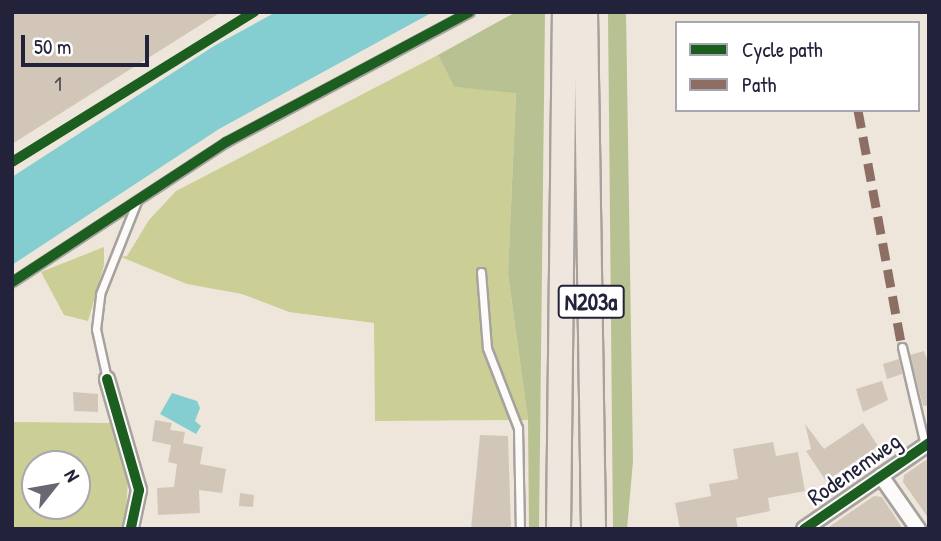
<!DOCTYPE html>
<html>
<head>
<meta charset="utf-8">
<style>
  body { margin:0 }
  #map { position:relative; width:941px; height:541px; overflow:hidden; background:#eee6db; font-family:"Patrick Hand",sans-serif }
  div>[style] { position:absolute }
  .green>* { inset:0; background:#cbce95 }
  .forest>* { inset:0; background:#b8c191 }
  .water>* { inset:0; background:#84ced1 }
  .building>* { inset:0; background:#d2c6b8 }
  .roads { filter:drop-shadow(2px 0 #a6a29e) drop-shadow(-2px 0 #a6a29e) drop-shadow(0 2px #a6a29e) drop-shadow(0 -2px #a6a29e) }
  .service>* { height:7px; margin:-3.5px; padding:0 3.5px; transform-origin:3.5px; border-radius:3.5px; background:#fcfbfa }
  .minor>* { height:14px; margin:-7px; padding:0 7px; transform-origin:7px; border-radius:7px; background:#fcfbfa }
  .trunk>* { height:23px; margin:-11.5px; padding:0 11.5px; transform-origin:11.5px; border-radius:11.5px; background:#efe6de }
  .quiet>* { height:9px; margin-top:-4.5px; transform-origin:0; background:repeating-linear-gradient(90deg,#8d6e63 0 18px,transparent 0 27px) }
  .cycleway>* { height:10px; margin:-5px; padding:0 5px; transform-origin:5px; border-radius:5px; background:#1b5e20 }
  span { translate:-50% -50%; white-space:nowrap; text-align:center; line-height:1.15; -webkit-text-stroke:5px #fff; paint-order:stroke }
  .number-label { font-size:21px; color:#4e4b5a }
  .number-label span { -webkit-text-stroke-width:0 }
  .shield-label span { padding:2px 5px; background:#fff; border:2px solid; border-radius:5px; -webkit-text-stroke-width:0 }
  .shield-label { font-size:23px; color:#22223b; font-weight:700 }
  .street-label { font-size:24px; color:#22223b }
  .frame { position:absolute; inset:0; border:14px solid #22223b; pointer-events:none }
  .legend { position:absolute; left:675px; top:21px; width:245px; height:91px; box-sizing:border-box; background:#fff; border:2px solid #a7a7b1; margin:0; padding:9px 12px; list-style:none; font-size:21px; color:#22223b }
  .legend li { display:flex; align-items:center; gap:14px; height:35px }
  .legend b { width:35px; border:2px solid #a7a7b1 }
  .north { position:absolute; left:21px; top:450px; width:70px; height:70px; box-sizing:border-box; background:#fff; border:2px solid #a7a7b1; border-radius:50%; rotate:59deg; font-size:19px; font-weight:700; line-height:28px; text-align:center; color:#22223b }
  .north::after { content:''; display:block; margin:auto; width:24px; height:32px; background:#696773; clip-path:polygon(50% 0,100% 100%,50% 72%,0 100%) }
  .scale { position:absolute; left:21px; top:35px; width:128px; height:32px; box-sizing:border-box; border:4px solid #22223b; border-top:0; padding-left:9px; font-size:21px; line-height:24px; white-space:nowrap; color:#22223b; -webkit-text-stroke:5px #fff; paint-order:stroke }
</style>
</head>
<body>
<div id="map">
  <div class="green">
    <div style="clip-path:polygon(438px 55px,454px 87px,516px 92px,508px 274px,528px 420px,375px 421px,374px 323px,289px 312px,242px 294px,187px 284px,121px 257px,127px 256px,149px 220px,176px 191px)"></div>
    <div style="clip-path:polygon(104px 247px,104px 265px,88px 321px,64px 315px,41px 272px)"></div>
    <div style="clip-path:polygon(evenodd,12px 422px,110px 423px,128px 478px,125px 529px,12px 529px,12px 422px,35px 464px,77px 464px,77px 506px,35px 506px,35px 464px)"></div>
  </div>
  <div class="forest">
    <div style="clip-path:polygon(516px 12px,545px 12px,539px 529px,529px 529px,528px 420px,508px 274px,516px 93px,454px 87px,438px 55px)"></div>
    <div style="clip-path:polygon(608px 12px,626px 12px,633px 461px,627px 529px,613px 529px)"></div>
  </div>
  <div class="water">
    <div style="clip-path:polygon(276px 12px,433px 12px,219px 129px,12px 265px,12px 177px,214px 46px)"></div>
    <div style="clip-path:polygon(172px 393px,197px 401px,200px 408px,195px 421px,201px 426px,196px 434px,160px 414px)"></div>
  </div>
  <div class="building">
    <div style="clip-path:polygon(12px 12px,221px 12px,12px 144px)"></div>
    <div style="clip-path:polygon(924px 351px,929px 365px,929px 405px,923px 406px,910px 355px)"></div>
    <div style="clip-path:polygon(899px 359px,902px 374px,887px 379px,883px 364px)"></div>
    <div style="clip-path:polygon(882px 381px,888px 400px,863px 412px,856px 389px)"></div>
    <div style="clip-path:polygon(73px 392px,98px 394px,98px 412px,74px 411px)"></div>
    <div style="clip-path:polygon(155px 420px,172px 423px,170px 430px,185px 432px,183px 443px,203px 447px,200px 464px,226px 469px,222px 493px,199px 490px,200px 513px,158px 515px,157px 488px,174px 487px,177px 464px,168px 462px,171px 445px,152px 441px)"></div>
    <div style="clip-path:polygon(863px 423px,878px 446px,826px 481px,806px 451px,811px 449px,805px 424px,824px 449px)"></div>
    <div style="clip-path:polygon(480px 435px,508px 436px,511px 529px,471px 529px)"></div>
    <div style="clip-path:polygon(773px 442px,776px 456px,798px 452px,805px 491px,768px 498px,770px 511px,736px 518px,738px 529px,680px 529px,675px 503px,711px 496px,709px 484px,738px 479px,733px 449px)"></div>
    <div style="clip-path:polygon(929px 458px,929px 519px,903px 482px,904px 475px)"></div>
    <div style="clip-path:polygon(240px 493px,254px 495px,253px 507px,239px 506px)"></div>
    <div style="clip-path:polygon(874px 496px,882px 497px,903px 529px,826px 529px)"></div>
  </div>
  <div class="roads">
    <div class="service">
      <div style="left:481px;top:272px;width:76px;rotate:85.5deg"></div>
      <div style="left:487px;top:348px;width:86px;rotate:68.8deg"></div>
      <div style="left:518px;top:428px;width:101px;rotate:88.9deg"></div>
      <div style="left:12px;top:282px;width:256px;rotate:-33.2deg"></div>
      <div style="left:226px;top:142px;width:276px;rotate:-28.1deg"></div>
      <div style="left:902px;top:347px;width:101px;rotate:76.8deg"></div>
      <div style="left:107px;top:379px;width:51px;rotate:-102.4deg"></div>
      <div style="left:96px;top:329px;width:35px;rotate:-83deg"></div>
      <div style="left:100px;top:294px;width:100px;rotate:-68.3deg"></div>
    </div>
    <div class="minor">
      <div style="left:107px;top:379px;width:116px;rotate:73.9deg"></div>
      <div style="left:139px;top:490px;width:40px;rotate:102deg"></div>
      <div style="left:881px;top:476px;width:65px;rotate:55.1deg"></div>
      <div style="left:804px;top:529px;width:152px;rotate:-34.5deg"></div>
    </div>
    <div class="trunk">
      <div style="left:585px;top:12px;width:517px;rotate:89.11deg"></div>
      <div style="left:558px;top:529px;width:517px;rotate:-89.34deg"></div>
    </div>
  </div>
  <div class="quiet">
    <div style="left:858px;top:110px;width:241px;rotate:79.5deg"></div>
  </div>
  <div class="cycleway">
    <div style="left:12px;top:162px;width:285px;rotate:-31.8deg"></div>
    <div style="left:12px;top:282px;width:256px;rotate:-33.2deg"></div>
    <div style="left:226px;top:142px;width:276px;rotate:-28.1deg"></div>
    <div style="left:107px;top:379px;width:116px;rotate:73.9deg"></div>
    <div style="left:139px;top:490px;width:40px;rotate:102deg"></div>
    <div style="left:804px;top:529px;width:152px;rotate:-34.5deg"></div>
  </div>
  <div class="number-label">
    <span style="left:58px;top:84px">1</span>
  </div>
  <div class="shield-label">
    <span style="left:591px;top:302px">N203a</span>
  </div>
  <div class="street-label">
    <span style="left:854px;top:469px;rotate:-35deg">Rodenemweg</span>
  </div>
  <div class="frame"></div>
  <ul class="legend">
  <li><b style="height:9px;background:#1b5e20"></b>Cycle path</li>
  <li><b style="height:9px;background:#8d6e63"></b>Path</li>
  </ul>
  <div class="north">N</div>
  <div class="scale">50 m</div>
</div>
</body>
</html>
